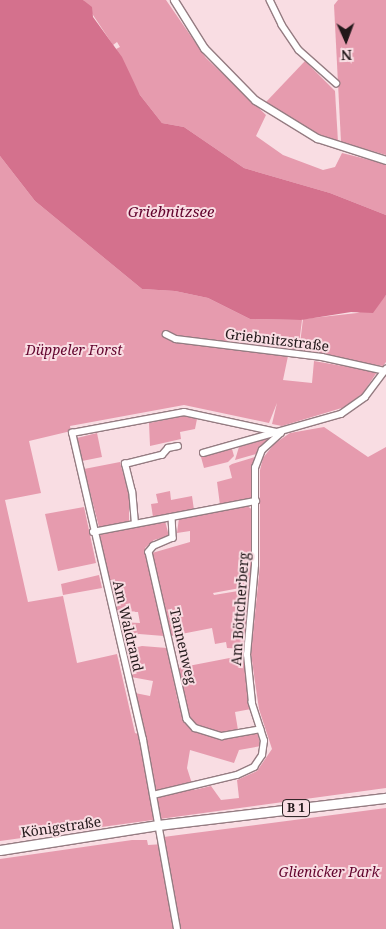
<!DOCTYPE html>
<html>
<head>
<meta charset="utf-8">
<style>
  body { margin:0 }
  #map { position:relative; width:386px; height:929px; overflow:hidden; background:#f9dde3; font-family:"Noto Serif",serif }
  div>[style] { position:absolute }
  .green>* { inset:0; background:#e69bae }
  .water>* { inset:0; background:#d4718d }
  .roads { filter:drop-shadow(1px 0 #957c82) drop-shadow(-1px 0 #957c82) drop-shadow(0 1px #957c82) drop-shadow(0 -1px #957c82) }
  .minor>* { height:5.5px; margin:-2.75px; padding:0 2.75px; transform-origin:2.75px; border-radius:2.75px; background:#fff }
  .tertiary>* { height:7px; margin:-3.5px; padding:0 3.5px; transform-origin:3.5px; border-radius:3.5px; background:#fff }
  .primary>* { height:9px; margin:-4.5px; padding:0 4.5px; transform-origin:4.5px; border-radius:4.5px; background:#fff }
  span { translate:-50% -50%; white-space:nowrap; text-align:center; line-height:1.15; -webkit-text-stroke:4px #f9dde3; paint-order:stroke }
  .shield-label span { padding:1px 4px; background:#f9dde3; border:1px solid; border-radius:4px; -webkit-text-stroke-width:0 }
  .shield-label { font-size:12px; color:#22181a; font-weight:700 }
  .street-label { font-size:14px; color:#22181a }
  .park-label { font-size:14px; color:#63052e; font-style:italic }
  .water-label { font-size:15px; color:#62042e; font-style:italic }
  .north { position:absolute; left:321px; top:15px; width:50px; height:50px; -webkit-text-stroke:4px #f9dde3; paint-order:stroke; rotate:178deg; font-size:14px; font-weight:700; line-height:20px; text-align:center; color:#22181a }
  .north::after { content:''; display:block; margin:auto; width:18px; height:22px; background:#22181a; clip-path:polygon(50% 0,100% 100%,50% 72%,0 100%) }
</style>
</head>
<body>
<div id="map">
  <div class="green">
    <div style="clip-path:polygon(83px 0,166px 0,206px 58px,266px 115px,256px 136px,283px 155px,323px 170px,335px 167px,342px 153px,386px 164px,386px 215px,330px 193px,244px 168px,184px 127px,162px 123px,140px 95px,116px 49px,120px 47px,117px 42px,113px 45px)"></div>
    <div style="clip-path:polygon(338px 0,386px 0,386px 155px,341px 142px,334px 5px)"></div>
    <div style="clip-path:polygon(305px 61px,335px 91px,338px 142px,302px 127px,266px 102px)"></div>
    <div style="clip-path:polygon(0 156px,35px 201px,142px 289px,175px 291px,208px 298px,250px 319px,302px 320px,298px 352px,176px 337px,165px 330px,167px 339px,288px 356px,283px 380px,312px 383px,314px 361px,377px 372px,363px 393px,345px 407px,282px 426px,272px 424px,277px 403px,269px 423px,184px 405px,70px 426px,71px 431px,29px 441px,41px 493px,5px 500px,28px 602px,63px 596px,77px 663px,117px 654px,135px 733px,144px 736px,135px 693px,150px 696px,153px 681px,131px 677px,125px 650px,142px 646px,167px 648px,178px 702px,185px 722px,192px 729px,220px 738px,257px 732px,261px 746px,239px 750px,234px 763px,190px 750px,187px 768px,194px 790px,211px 786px,221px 800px,239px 798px,237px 780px,257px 771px,272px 749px,259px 709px,251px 654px,260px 565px,260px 470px,263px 458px,274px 444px,290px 433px,324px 427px,368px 457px,386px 447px,386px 788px,0 841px)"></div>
    <div style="clip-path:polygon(386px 295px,386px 362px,383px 366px,299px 352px,303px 319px,357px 313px,375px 307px)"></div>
    <div style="clip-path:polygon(184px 416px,197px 419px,195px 429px,180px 432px,181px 439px,150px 446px,149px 423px)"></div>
    <div style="clip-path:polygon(97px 433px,102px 457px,82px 461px,77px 438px)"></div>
    <div style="clip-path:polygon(270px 438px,256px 454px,235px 460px,239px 447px)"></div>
    <div style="clip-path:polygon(232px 449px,234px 456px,228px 462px,204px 468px,201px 457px)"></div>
    <div style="clip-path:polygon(255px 457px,252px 498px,220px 505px,217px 482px,232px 478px,229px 466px,232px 464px)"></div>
    <div style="clip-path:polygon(120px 462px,129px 495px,129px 522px,99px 527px,84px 469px)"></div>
    <div style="clip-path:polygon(170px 491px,171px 500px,192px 496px,194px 510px,153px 517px,151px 504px,158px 503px,156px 494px)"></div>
    <div style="clip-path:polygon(247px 506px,253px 510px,251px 586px,213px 593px,214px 595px,250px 589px,245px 649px,227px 648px,226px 642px,215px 644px,212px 628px,171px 636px,152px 553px,190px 542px,190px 531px,177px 533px,179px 518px)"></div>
    <div style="clip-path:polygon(84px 507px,96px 563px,58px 571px,45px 514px)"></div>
    <div style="clip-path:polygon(165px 521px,169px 536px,154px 540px,145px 548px,164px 636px,139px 634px,122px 638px,119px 622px,140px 623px,138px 612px,116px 612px,99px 535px)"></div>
    <div style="clip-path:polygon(99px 575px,102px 588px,63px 595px,61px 584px)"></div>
    <div style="clip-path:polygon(245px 655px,251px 709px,235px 712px,238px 730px,221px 733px,195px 724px,190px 720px,178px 668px)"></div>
    <div style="clip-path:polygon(386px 808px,386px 929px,0 929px,0 859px,132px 840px,147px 840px,148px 845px,164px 844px,164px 837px,171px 836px)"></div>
  </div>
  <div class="water">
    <div style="clip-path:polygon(0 0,83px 0,92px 7px,93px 17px,122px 57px,140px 95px,162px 123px,184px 127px,244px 168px,330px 193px,386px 215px,386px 295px,373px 313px,351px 312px,301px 320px,250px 319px,208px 298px,175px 291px,142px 289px,69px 229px,35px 201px,0 156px)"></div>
  </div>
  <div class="roads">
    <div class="minor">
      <div style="left:270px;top:0;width:28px;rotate:64deg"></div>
      <div style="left:282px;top:25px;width:30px;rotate:56deg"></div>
      <div style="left:299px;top:50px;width:50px;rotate:41.7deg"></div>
      <div style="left:166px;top:334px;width:11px;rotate:27deg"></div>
      <div style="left:176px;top:339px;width:147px;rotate:7deg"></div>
      <div style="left:322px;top:357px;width:65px;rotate:12.5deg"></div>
      <div style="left:203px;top:453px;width:143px;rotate:-15.8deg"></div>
      <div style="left:341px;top:414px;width:29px;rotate:-35deg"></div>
      <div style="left:365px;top:397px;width:35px;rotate:-53deg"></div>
      <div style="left:172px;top:517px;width:21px;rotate:87deg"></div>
      <div style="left:173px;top:538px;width:21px;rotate:157deg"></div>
      <div style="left:154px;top:546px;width:8px;rotate:130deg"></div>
      <div style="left:149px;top:552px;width:171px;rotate:77.2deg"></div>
      <div style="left:187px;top:719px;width:12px;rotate:48deg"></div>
      <div style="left:195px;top:728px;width:28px;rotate:17deg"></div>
      <div style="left:222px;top:736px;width:39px;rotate:-10deg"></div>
      <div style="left:135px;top:524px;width:32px;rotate:-95deg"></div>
      <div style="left:132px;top:492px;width:29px;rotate:-104deg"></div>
      <div style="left:125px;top:464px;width:38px;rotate:-14deg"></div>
      <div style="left:162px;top:455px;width:9px;rotate:-49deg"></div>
      <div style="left:168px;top:448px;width:10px;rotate:-11deg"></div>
      <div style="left:93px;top:532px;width:166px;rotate:-10.8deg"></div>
      <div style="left:153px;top:795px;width:86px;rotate:-13.4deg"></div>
      <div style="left:237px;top:775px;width:19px;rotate:-25deg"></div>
      <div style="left:254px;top:767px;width:14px;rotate:-56deg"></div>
      <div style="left:262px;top:755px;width:14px;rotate:-82deg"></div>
      <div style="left:264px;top:741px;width:40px;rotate:-108deg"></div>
      <div style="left:252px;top:703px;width:48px;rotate:-95.9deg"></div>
      <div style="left:247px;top:655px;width:90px;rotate:-84.9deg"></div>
      <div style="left:255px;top:565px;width:97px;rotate:-90deg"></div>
      <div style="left:255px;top:468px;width:19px;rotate:-69deg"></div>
      <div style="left:262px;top:450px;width:25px;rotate:-42deg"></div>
      <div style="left:177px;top:929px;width:192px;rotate:-100.2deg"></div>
      <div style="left:143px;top:740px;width:315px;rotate:-103deg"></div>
      <div style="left:72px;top:433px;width:114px;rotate:-10.6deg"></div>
      <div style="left:184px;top:412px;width:99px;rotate:12.2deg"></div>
    </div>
    <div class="tertiary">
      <div style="left:174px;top:0;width:57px;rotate:58deg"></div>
      <div style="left:204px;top:48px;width:73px;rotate:45.6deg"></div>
      <div style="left:255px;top:100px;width:73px;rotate:31.5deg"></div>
      <div style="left:317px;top:138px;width:72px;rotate:17.7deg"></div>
    </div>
    <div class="primary">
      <div style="left:0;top:850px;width:160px;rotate:-9deg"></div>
      <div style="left:158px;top:825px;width:230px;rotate:-6.8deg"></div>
    </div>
  </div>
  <div class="shield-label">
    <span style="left:296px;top:808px">B 1</span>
  </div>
  <div class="street-label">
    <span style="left:277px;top:340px;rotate:7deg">Griebnitzstraße</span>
    <span style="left:240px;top:609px;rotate:-86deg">Am Böttcherberg</span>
    <span style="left:128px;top:626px;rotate:77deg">Am Waldrand</span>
    <span style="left:183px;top:646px;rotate:77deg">Tannenweg</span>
    <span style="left:61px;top:827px;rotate:-8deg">Königstraße</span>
  </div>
  <div class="park-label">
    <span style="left:74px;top:350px">Düppeler Forst</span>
    <span style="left:329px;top:872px">Glienicker Park</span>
  </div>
  <div class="water-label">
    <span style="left:171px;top:212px">Griebnitzsee</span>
  </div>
  <div class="north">N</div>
</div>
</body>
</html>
